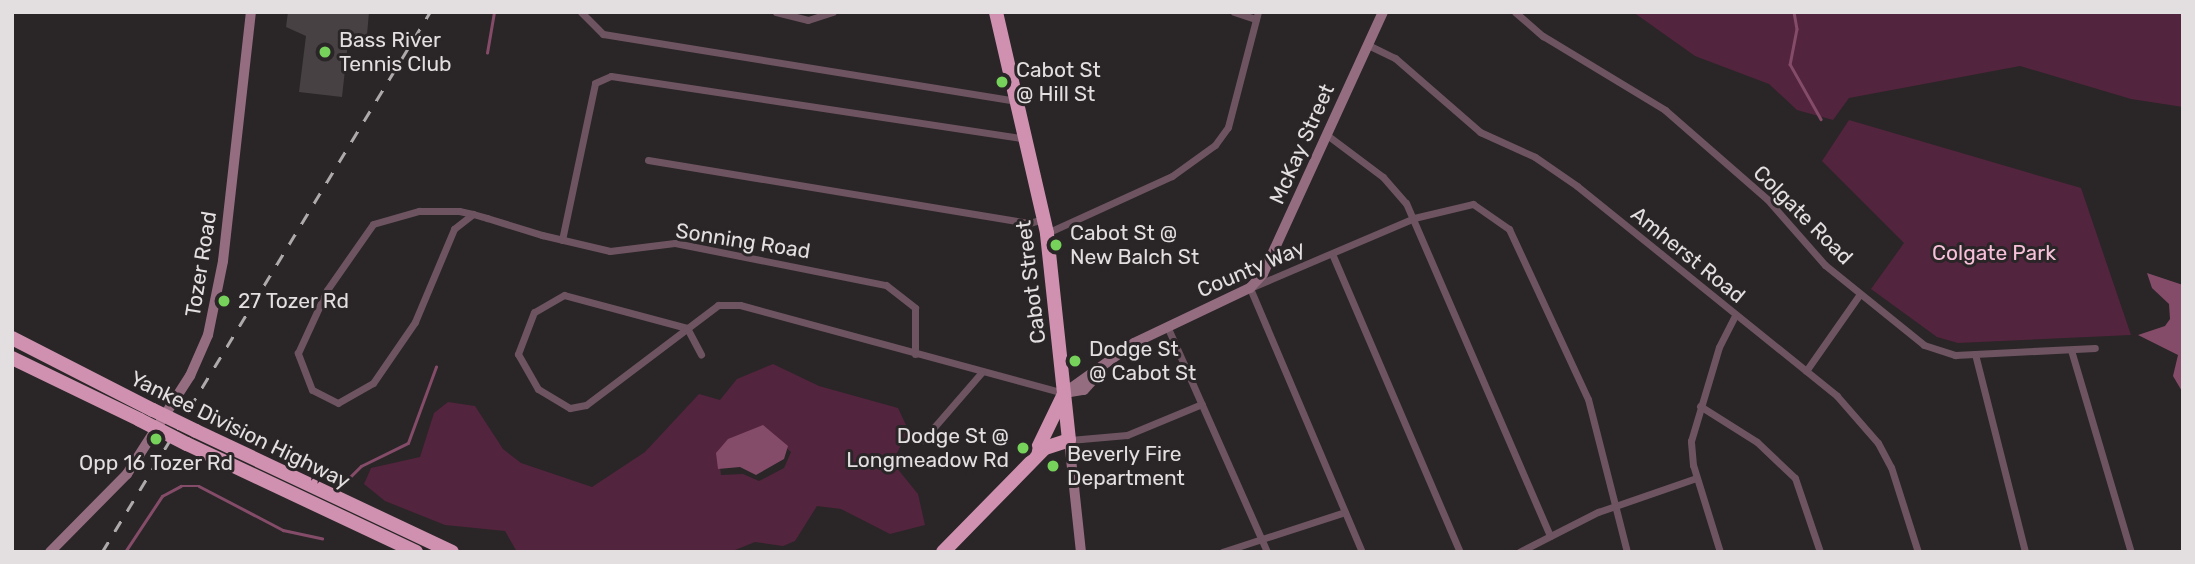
<!DOCTYPE html>
<html>
<head>
<meta charset="utf-8">
<style>
  body { margin:0 }
  #map { position:relative; width:2195px; height:564px; overflow:hidden; background:#2a2527; font-family:Rubik,sans-serif }
  div>[style] { position:absolute }
  .green>* { inset:0; background:#53243d }
  .water>* { inset:0; background:#844c68 }
  .stream>* { height:2.5px; margin:-1.25px; padding:0 1.25px; transform-origin:1.25px; border-radius:1.25px; background:#844c68 }
  .building>* { inset:0; background:#474143 }
  .street>* { height:7px; margin:-3.5px; padding:0 3.5px; transform-origin:3.5px; border-radius:3.5px; background:#6d5460 }
  .secondary>* { height:10px; margin:-5px; padding:0 5px; transform-origin:5px; border-radius:5px; background:#956d80 }
  .highway>* { height:14px; margin:-7px; padding:0 7px; transform-origin:7px; border-radius:7px; background:#cf91af }
  .rail>* { height:2.5px; margin-top:-1.25px; transform-origin:0; background:repeating-linear-gradient(90deg,#aeaaac 0 12px,transparent 0 24px) }
  .highway-bridge>* { height:14px; margin:-7px; padding:0 7px; transform-origin:7px; border-radius:7px; background:#cf91af }
  .dots>* { width:19px; height:19px; translate:-50% -50%; box-sizing:border-box; border:4px solid #2a2527; border-radius:50% }
  span { translate:-50% -50%; white-space:nowrap; text-align:center; line-height:1.15; -webkit-text-stroke:6px #2a2527; paint-order:stroke }
  .poi-label { font-size:21px; color:#e3dfe1 }
  .left { translate:0 -50%; text-align:left }
  .right { translate:-100% -50%; text-align:right }
  .street-label { font-size:21px; color:#e3dfe1 }
  .park-label { font-size:21px; color:#f7c1da }
  .frame { position:absolute; inset:0; border:14px solid #e3dfe1; pointer-events:none }
</style>
</head>
<body>
<div id="map">
  <div class="green">
    <div style="clip-path:polygon(1633px 12px,2183px 12px,2183px 107px,2131px 99px,2020px 66px,1849px 98px,1833px 120px,1797px 110px,1769px 84px,1695px 56px)"></div>
    <div style="clip-path:polygon(1849px 120px,2081px 188px,2131px 335px,1958px 343px,1937px 337px,1871px 289px,1904px 243px,1822px 161px)"></div>
    <div style="clip-path:polygon(evenodd,773px 364px,819px 386px,898px 408px,906px 425px,905px 438px,892px 462px,918px 494px,925px 525px,890px 534px,841px 509px,817px 506px,795px 541px,783px 546px,755px 542px,730px 552px,517px 552px,505px 531px,445px 525px,385px 501px,364px 484px,371px 468px,420px 457px,434px 413px,448px 402px,475px 406px,503px 449px,521px 463px,592px 487px,645px 452px,699px 394px,720px 400px,737px 379px,773px 364px,770px 433px,791px 452px,784px 468px,759px 481px,743px 474px,721px 475px,719px 459px,770px 433px)"></div>
  </div>
  <div class="water">
    <div style="clip-path:polygon(2147px 273px,2183px 285px,2183px 393px,2173px 376px,2178px 355px,2138px 335px,2165px 326px,2170px 319px,2169px 304px,2152px 288px)"></div>
    <div style="clip-path:polygon(763px 425px,788px 446px,784px 459px,756px 475px,740px 467px,718px 469px,716px 453px,728px 439px)"></div>
  </div>
  <div class="stream">
    <div style="left:1794px;top:12px;width:17px;rotate:80deg"></div>
    <div style="left:1797px;top:29px;width:36px;rotate:101deg"></div>
    <div style="left:1790px;top:64px;width:63px;rotate:60.6deg"></div>
    <div style="left:487px;top:53px;width:42px;rotate:-80.3deg"></div>
    <div style="left:346px;top:481px;width:21px;rotate:-45deg"></div>
    <div style="left:361px;top:466px;width:52px;rotate:-26.1deg"></div>
    <div style="left:408px;top:443px;width:81px;rotate:-69.8deg"></div>
    <div style="left:125px;top:552px;width:67px;rotate:-56.5deg"></div>
    <div style="left:162px;top:496px;width:21px;rotate:-28deg"></div>
    <div style="left:181px;top:486px;width:18px"></div>
    <div style="left:199px;top:486px;width:95px;rotate:27.6deg"></div>
    <div style="left:283px;top:530px;width:40px;rotate:12deg"></div>
  </div>
  <div class="building">
    <div style="clip-path:polygon(288px 12px,369px 12px,367px 35px,349px 33px,342px 97px,299px 92px,306px 36px,286px 27px)"></div>
  </div>
  <div class="street">
    <div style="left:581px;top:12px;width:31px;rotate:45deg"></div>
    <div style="left:603px;top:34px;width:419px;rotate:9.2deg"></div>
    <div style="left:776px;top:12px;width:33px;rotate:14deg"></div>
    <div style="left:808px;top:20px;width:26px;rotate:-18deg"></div>
    <div style="left:1234px;top:12px;width:23px;rotate:18deg"></div>
    <div style="left:1515px;top:12px;width:37px;rotate:41deg"></div>
    <div style="left:1543px;top:36px;width:143px;rotate:31.2deg"></div>
    <div style="left:1665px;top:110px;width:135px;rotate:41.1deg"></div>
    <div style="left:1767px;top:199px;width:88px;rotate:48.7deg"></div>
    <div style="left:1825px;top:265px;width:127px;rotate:38.9deg"></div>
    <div style="left:1924px;top:345px;width:33px;rotate:18deg"></div>
    <div style="left:1955px;top:355px;width:140px;rotate:-2.9deg"></div>
    <div style="left:1368px;top:45px;width:30px;rotate:26deg"></div>
    <div style="left:1395px;top:58px;width:113px;rotate:41deg"></div>
    <div style="left:1480px;top:132px;width:60px;rotate:24.4deg"></div>
    <div style="left:1535px;top:157px;width:51px;rotate:34.6deg"></div>
    <div style="left:1577px;top:186px;width:334px;rotate:38.9deg"></div>
    <div style="left:1837px;top:396px;width:62px;rotate:48.9deg"></div>
    <div style="left:1878px;top:443px;width:27px;rotate:62deg"></div>
    <div style="left:1891px;top:467px;width:89px;rotate:72.4deg"></div>
    <div style="left:1327px;top:135px;width:70px;rotate:36.9deg"></div>
    <div style="left:1383px;top:177px;width:35px;rotate:49deg"></div>
    <div style="left:1406px;top:203px;width:363px;rotate:66.6deg"></div>
    <div style="left:648px;top:160px;width:386px;rotate:9.4deg"></div>
    <div style="left:1029px;top:223px;width:16px;rotate:-15deg"></div>
    <div style="left:473px;top:214px;width:24px;rotate:142deg"></div>
    <div style="left:454px;top:229px;width:101px;rotate:112.8deg"></div>
    <div style="left:415px;top:322px;width:74px;rotate:124.5deg"></div>
    <div style="left:373px;top:383px;width:40px;rotate:150.3deg"></div>
    <div style="left:338px;top:403px;width:29px;rotate:-153deg"></div>
    <div style="left:312px;top:390px;width:40px;rotate:-111deg"></div>
    <div style="left:298px;top:353px;width:69px;rotate:-65.3deg"></div>
    <div style="left:327px;top:290px;width:80px;rotate:-55.1deg"></div>
    <div style="left:373px;top:224px;width:48px;rotate:-15.8deg"></div>
    <div style="left:419px;top:211px;width:40px"></div>
    <div style="left:459px;top:211px;width:14px;rotate:12deg"></div>
    <div style="left:473px;top:214px;width:15px;rotate:16deg"></div>
    <div style="left:487px;top:218px;width:58px;rotate:17.2deg"></div>
    <div style="left:542px;top:235px;width:70px;rotate:13.2deg"></div>
    <div style="left:610px;top:251px;width:65px;rotate:-7deg"></div>
    <div style="left:675px;top:243px;width:215px;rotate:11.3deg"></div>
    <div style="left:886px;top:285px;width:37px;rotate:38deg"></div>
    <div style="left:915px;top:308px;width:46px;rotate:90deg"></div>
    <div style="left:1047px;top:233px;width:137px;rotate:-24.5deg"></div>
    <div style="left:1172px;top:176px;width:53px;rotate:-35.8deg"></div>
    <div style="left:1215px;top:145px;width:22px;rotate:-54deg"></div>
    <div style="left:1228px;top:127px;width:119px;rotate:-75.4deg"></div>
    <div style="left:562px;top:240px;width:160px;rotate:-78.1deg"></div>
    <div style="left:595px;top:83px;width:17px;rotate:-24deg"></div>
    <div style="left:611px;top:76px;width:421px;rotate:8.6deg"></div>
    <div style="left:1333px;top:256px;width:322px;rotate:66.8deg"></div>
    <div style="left:1167px;top:326px;width:247px;rotate:66.1deg"></div>
    <div style="left:687px;top:328px;width:127px;rotate:-165deg"></div>
    <div style="left:564px;top:295px;width:34px;rotate:150deg"></div>
    <div style="left:534px;top:312px;width:45px;rotate:110.9deg"></div>
    <div style="left:518px;top:354px;width:40px;rotate:60.3deg"></div>
    <div style="left:538px;top:389px;width:37px;rotate:31deg"></div>
    <div style="left:570px;top:408px;width:16px;rotate:-11deg"></div>
    <div style="left:586px;top:405px;width:166px;rotate:-37.1deg"></div>
    <div style="left:718px;top:305px;width:22px"></div>
    <div style="left:740px;top:305px;width:335px;rotate:15.2deg"></div>
    <div style="left:687px;top:328px;width:30px;rotate:62deg"></div>
    <div style="left:2071px;top:350px;width:211px;rotate:73.5deg"></div>
    <div style="left:1975px;top:354px;width:204px;rotate:75.8deg"></div>
    <div style="left:1806px;top:371px;width:94px;rotate:-55deg"></div>
    <div style="left:1700px;top:406px;width:67px;rotate:32.3deg"></div>
    <div style="left:1757px;top:442px;width:52px;rotate:43.5deg"></div>
    <div style="left:1795px;top:478px;width:78px;rotate:71.3deg"></div>
    <div style="left:923px;top:440px;width:89px;rotate:-49.1deg"></div>
    <div style="left:1070px;top:440px;width:57px;rotate:-5deg"></div>
    <div style="left:1127px;top:435px;width:81px;rotate:-22.5deg"></div>
    <div style="left:1222px;top:552px;width:129px;rotate:-18deg"></div>
    <div style="left:1362px;top:552px;width:287px;rotate:-113deg"></div>
    <div style="left:1250px;top:288px;width:178px;rotate:-23.1deg"></div>
    <div style="left:1414px;top:218px;width:61px;rotate:-13.3deg"></div>
    <div style="left:1473px;top:204px;width:44px;rotate:34.8deg"></div>
    <div style="left:1509px;top:229px;width:187px;rotate:65.1deg"></div>
    <div style="left:1588px;top:399px;width:158px;rotate:75.7deg"></div>
    <div style="left:1519px;top:552px;width:89px;rotate:-26.9deg"></div>
    <div style="left:1598px;top:512px;width:104px;rotate:-19.1deg"></div>
    <div style="left:1720px;top:552px;width:91px;rotate:-107.2deg"></div>
    <div style="left:1693px;top:465px;width:24px;rotate:-95deg"></div>
    <div style="left:1691px;top:441px;width:98px;rotate:-73.4deg"></div>
    <div style="left:1719px;top:347px;width:36px;rotate:-63deg"></div>
  </div>
  <div class="secondary">
    <div style="left:1064px;top:393px;width:86px;rotate:-35.5deg"></div>
    <div style="left:1134px;top:343px;width:128px;rotate:-25.4deg"></div>
    <div style="left:1250px;top:288px;width:19px;rotate:-47deg"></div>
    <div style="left:1263px;top:274px;width:288px;rotate:-65.4deg"></div>
    <div style="left:1064px;top:393px;width:20px;rotate:-9deg"></div>
    <div style="left:1084px;top:390px;width:24px;rotate:-48deg"></div>
    <div style="left:1069px;top:440px;width:113px;rotate:83.9deg"></div>
    <div style="left:50px;top:552px;width:110px;rotate:-45.4deg"></div>
    <div style="left:127px;top:474px;width:117px;rotate:-57.3deg"></div>
    <div style="left:190px;top:376px;width:45px;rotate:-66.3deg"></div>
    <div style="left:208px;top:335px;width:76px;rotate:-78.5deg"></div>
    <div style="left:223px;top:261px;width:251px;rotate:-83.6deg"></div>
  </div>
  <div class="highway">
    <div style="left:12px;top:338px;width:158px;rotate:27.1deg"></div>
    <div style="left:12px;top:358px;width:142px;rotate:25.8deg"></div>
    <div style="left:196px;top:431px;width:283px;rotate:25.3deg"></div>
    <div style="left:187px;top:444px;width:253px;rotate:25.2deg"></div>
    <div style="left:1036px;top:452px;width:64px;rotate:-64.2deg"></div>
    <div style="left:943px;top:552px;width:146px;rotate:-45.6deg"></div>
    <div style="left:1045px;top:448px;width:25px;rotate:-18deg"></div>
    <div style="left:1069px;top:440px;width:208px;rotate:-96.1deg"></div>
    <div style="left:1047px;top:233px;width:227px;rotate:-103deg"></div>
  </div>
  <div class="rail">
    <div style="left:102px;top:552px;width:632px;rotate:-58.73deg"></div>
  </div>
  <div class="highway-bridge">
    <div style="left:153px;top:410px;width:48px;rotate:26deg"></div>
    <div style="left:140px;top:420px;width:53px;rotate:27.1deg"></div>
  </div>
  <div class="dots">
    <div style="left:325px;top:52px;background:#76d25a"></div>
    <div style="left:1002px;top:82px;background:#76d25a"></div>
    <div style="left:1056px;top:245px;background:#76d25a"></div>
    <div style="left:224px;top:301px;background:#76d25a"></div>
    <div style="left:1075px;top:361px;background:#76d25a"></div>
    <div style="left:156px;top:439px;background:#76d25a"></div>
    <div style="left:1023px;top:448px;background:#76d25a"></div>
    <div style="left:1053px;top:466px;background:#76d25a"></div>
  </div>
  <div class="poi-label">
    <span class="left" style="left:339px;top:52px">Bass River<br>Tennis Club</span>
    <span class="left" style="left:1016px;top:82px">Cabot St<br>@ Hill St</span>
    <span class="left" style="left:1070px;top:245px">Cabot St @<br>New Balch St</span>
    <span class="left" style="left:238px;top:301px">27 Tozer Rd</span>
    <span class="left" style="left:1089px;top:361px">Dodge St<br>@ Cabot St</span>
    <span class="right" style="left:1009px;top:448px">Dodge St @<br>Longmeadow Rd</span>
    <span class="left" style="left:1067px;top:466px">Beverly Fire<br>Department</span>
    <span style="left:156px;top:463px">Opp 16 Tozer Rd</span>
  </div>
  <div class="street-label">
    <span style="left:1302px;top:144px;rotate:-66deg">McKay Street</span>
    <span style="left:1803px;top:215px;rotate:45deg">Colgate Road</span>
    <span style="left:743px;top:241px;rotate:9deg">Sonning Road</span>
    <span style="left:1688px;top:255px;rotate:39deg">Amherst Road</span>
    <span style="left:201px;top:264px;rotate:-81deg">Tozer Road</span>
    <span style="left:1251px;top:269px;rotate:-23deg">County Way</span>
    <span style="left:1031px;top:282px;rotate:-97deg">Cabot Street</span>
    <span style="left:240px;top:430px;rotate:26deg">Yankee Division Highway</span>
  </div>
  <div class="park-label">
    <span style="left:1994px;top:253px">Colgate Park</span>
  </div>
  <div class="frame"></div>
</div>
</body>
</html>
